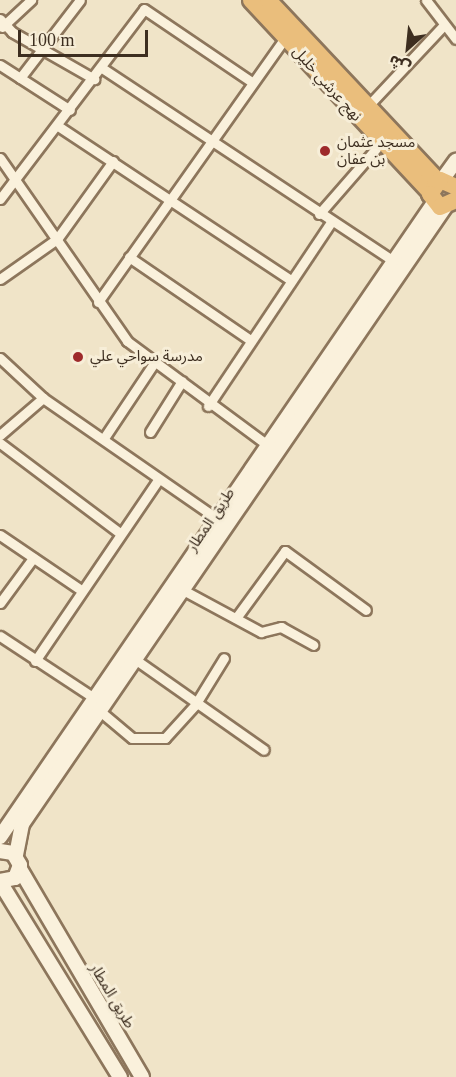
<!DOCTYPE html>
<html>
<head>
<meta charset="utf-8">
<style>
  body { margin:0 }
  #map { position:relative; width:456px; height:1077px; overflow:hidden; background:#f0e4c8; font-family:"Times New Roman","Noto Sans Arabic",serif }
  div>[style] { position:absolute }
  .roads { filter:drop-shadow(2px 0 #8d765c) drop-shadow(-2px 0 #8d765c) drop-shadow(0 2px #8d765c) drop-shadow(0 -2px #8d765c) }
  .minor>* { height:9px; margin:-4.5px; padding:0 4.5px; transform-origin:4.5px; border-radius:4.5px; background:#faf1dc }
  .secondary>* { height:14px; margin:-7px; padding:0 7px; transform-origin:7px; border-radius:7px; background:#faf1dc }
  .trunk>* { height:16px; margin:-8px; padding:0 8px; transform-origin:8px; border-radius:8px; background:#eabe7c }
  .dots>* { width:16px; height:16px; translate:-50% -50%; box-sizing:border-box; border:3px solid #f7eed8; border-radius:50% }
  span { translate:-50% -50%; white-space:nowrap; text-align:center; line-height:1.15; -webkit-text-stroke:6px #f7eed8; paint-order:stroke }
  .street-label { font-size:15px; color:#3d2e20 }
  .poi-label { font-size:15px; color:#3d2e20 }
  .left { translate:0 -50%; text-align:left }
  .north { position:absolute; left:378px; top:18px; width:60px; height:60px; -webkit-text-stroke:4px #f7eed8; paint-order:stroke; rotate:207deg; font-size:16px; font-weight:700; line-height:24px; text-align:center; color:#3d2e20 }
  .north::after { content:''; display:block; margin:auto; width:21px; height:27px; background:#3d2e20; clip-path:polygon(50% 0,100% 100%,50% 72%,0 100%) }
  .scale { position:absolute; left:18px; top:30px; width:130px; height:27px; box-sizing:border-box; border:3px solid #3d2e20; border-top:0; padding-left:8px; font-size:18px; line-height:21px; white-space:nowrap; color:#3d2e20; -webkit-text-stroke:4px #f7eed8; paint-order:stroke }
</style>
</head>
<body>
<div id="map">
  <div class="roads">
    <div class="minor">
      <div style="left:426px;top:0;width:49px;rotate:52.4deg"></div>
      <div style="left:0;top:19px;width:18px;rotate:47deg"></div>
      <div style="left:12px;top:32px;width:95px;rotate:29.8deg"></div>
      <div style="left:2px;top:27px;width:40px;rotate:-43deg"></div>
      <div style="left:0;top:65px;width:83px;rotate:32.7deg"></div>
      <div style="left:102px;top:68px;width:351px;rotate:33.5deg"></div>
      <div style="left:20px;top:78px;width:98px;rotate:-52.4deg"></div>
      <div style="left:366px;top:108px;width:112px;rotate:-46.8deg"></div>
      <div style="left:58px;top:126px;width:279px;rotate:33.5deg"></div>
      <div style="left:0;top:158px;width:223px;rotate:55.2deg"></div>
      <div style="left:127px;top:341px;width:177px;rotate:36.5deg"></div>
      <div style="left:0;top:199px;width:238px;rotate:-52.8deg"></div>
      <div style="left:144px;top:9px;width:130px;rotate:34.1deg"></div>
      <div style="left:319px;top:214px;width:94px;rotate:-48.9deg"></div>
      <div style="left:129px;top:257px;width:147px;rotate:34.4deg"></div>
      <div style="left:0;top:279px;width:70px;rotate:-35.1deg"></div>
      <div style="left:57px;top:239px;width:96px;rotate:-54.3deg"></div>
      <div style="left:98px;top:302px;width:324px;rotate:-54.7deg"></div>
      <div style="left:0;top:358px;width:59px;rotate:42.9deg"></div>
      <div style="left:43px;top:398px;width:214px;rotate:34.7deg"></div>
      <div style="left:208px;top:406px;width:221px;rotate:-56.2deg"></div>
      <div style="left:150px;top:432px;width:60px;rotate:-57.9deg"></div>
      <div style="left:0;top:435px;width:57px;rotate:-40.7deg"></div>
      <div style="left:104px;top:438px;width:90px;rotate:-56.3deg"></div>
      <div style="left:0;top:443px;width:150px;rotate:36.9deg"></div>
      <div style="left:0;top:535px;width:98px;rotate:34.2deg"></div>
      <div style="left:183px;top:590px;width:89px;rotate:28.3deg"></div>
      <div style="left:261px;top:632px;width:21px;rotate:-14deg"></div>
      <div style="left:281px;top:627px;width:37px;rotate:29deg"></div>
      <div style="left:0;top:603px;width:56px;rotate:-53.7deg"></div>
      <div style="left:236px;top:618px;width:83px;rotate:-53.8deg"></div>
      <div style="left:285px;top:551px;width:100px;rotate:36.1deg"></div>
      <div style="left:0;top:636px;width:116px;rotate:33.4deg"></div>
      <div style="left:136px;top:660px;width:156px;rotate:35.1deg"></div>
      <div style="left:35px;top:661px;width:219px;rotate:-55.8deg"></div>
      <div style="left:101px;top:712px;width:40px;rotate:40deg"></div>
      <div style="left:132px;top:738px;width:33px"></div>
      <div style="left:165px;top:738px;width:45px;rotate:-47.7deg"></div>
      <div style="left:195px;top:705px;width:55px;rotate:-58.3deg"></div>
    </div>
    <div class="secondary">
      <div style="left:442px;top:180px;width:24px;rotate:-54deg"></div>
      <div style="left:0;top:837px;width:768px;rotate:-55.61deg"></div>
      <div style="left:0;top:851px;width:13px;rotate:9deg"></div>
      <div style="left:13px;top:853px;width:14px;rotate:60deg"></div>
      <div style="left:20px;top:865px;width:14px;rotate:111deg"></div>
      <div style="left:15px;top:878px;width:15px;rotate:169deg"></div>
      <div style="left:16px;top:855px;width:32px;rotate:-79deg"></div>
      <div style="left:22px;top:824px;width:748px;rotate:-55.57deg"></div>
      <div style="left:20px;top:869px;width:241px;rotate:59.6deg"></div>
      <div style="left:0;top:882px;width:229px;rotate:58.4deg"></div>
    </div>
    <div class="trunk">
      <div style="left:251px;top:0;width:262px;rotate:47deg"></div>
      <div style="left:268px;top:0;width:248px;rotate:46.8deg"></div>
      <div style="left:456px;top:187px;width:17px;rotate:-156deg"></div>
      <div style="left:440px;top:180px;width:17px;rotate:126deg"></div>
      <div style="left:430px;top:194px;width:16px;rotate:52deg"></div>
      <div style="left:440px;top:207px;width:17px;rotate:-24deg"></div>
    </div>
  </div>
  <div class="dots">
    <div style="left:325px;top:151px;background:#9e2a2b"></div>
    <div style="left:78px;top:357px;background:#9e2a2b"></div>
  </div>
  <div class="street-label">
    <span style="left:327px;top:84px;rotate:48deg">نهج عرشي خليل</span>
    <span style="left:211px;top:520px;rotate:-56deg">طريق المطار</span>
    <span style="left:112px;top:996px;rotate:59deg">طريق المطار</span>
  </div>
  <div class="poi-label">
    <span class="left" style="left:337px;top:151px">مسجد عثمان<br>بن عفان</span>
    <span class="left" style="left:90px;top:357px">مدرسة سواحي علي</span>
  </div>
  <div class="north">ش</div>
  <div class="scale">100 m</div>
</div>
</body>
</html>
